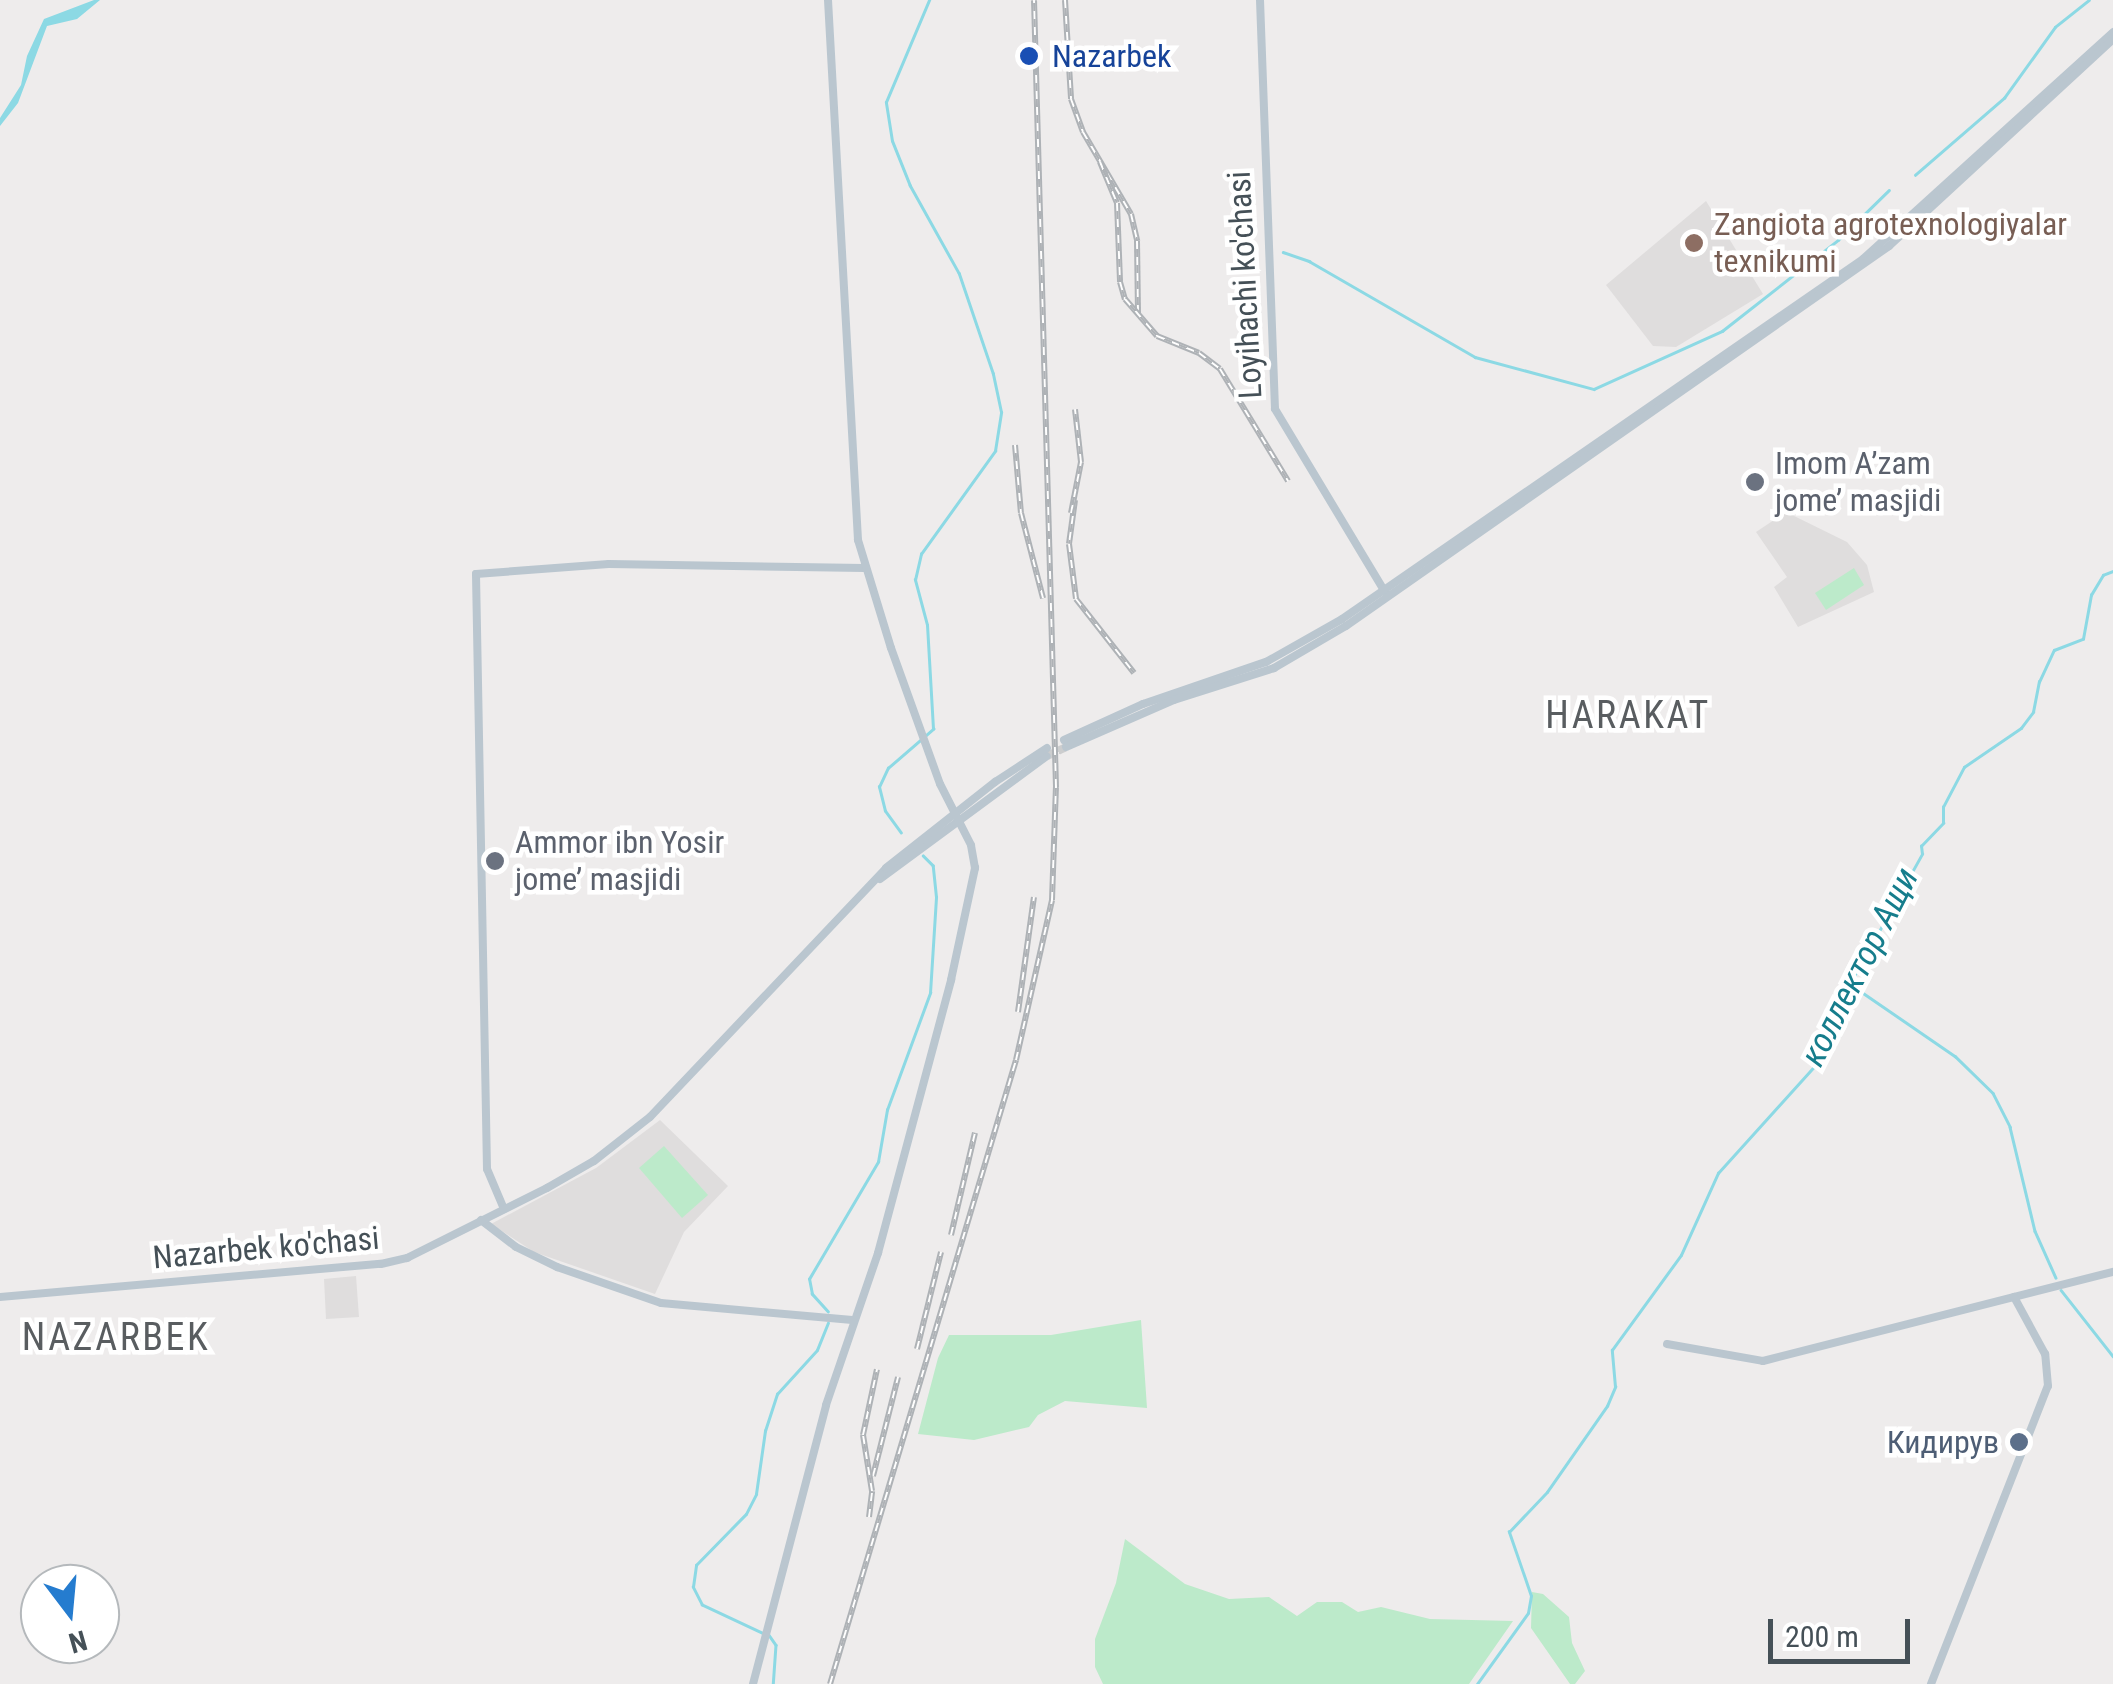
<!DOCTYPE html>
<html>
<head>
<meta charset="utf-8">
<style>
  body { margin:0 }
  #map { position:relative; width:2113px; height:1684px; overflow:hidden; background:#eeecec; font-family:"Roboto Condensed",sans-serif }
  div>[style] { position:absolute }
  .education>* { inset:0; background:#dfdddd }
  .green>* { inset:0; background:#bceaca }
  .water>* { inset:0; background:#8cd9e4 }
  .stream>* { height:2.5px; margin:-1.25px; padding:0 1.25px; transform-origin:1.25px; border-radius:1.25px; background:#8cd9e4 }
  .secondary-tunnel>* { height:8px; margin-top:-4px; transform-origin:0; background:repeating-linear-gradient(90deg,#cccdce 0 8px,transparent 0 12px) }
  .secondary>* { height:8px; margin:-4px; padding:0 4px; transform-origin:4px; border-radius:4px; background:#bac6cf }
  .rail>* { height:6px; margin-top:-3px; transform-origin:0; background:repeating-linear-gradient(90deg,#fff 0 8px,#aeb2b6 0 16px); box-sizing:border-box; border-block:2px solid #aeb2b6 }
  .dots>* { width:28px; height:28px; translate:-50% -50%; box-sizing:border-box; border:5px solid #fff; border-radius:50% }
  span { translate:-50% -50%; white-space:nowrap; text-align:center; line-height:1.15; -webkit-text-stroke:9px #fff; paint-order:stroke }
  .transit-label { font-size:32px; color:#164399 }
  .left { translate:0 -50%; text-align:left }
  .education-label { font-size:32px; color:#785e54 }
  .street-label { font-size:32px; color:#455057 }
  .worship-label { font-size:32px; color:#5b616d }
  .service-label { font-size:32px; color:#4e5e75 }
  .right { translate:-100% -50%; text-align:right }
  .water-label { font-size:35px; color:#167d8c; font-style:italic }
  .quarter-label { font-size:38px; color:#595d60; letter-spacing:2.5px }
  .north { position:absolute; left:20px; top:1564px; width:100px; height:100px; box-sizing:border-box; background:#fff; border:2px solid #b5b9bc; border-radius:50%; rotate:164deg; font-size:28px; font-weight:700; line-height:40px; text-align:center; color:#455057 }
  .north::after { content:''; display:block; margin:auto; width:35px; height:45px; background:#257ccf; clip-path:polygon(50% 0,100% 100%,50% 72%,0 100%) }
  .scale { position:absolute; left:1768px; top:1619px; width:142px; height:45px; box-sizing:border-box; border:5px solid #455057; border-top:0; padding-left:12px; font-size:30px; line-height:35px; white-space:nowrap; color:#455057; -webkit-text-stroke:8px #fff; paint-order:stroke }
</style>
</head>
<body>
<div id="map">
  <div class="education">
    <div style="clip-path:polygon(1706px 201px,1763px 294px,1676px 347px,1653px 346px,1606px 285px)"></div>
    <div style="clip-path:polygon(1786px 512px,1847px 542px,1867px 565px,1874px 592px,1798px 627px,1774px 587px,1787px 577px,1756px 532px)"></div>
    <div style="clip-path:polygon(660px 1120px,728px 1186px,684px 1232px,655px 1294px,534px 1252px,491px 1224px,596px 1168px)"></div>
    <div style="clip-path:polygon(356px 1276px,359px 1317px,326px 1319px,324px 1279px)"></div>
  </div>
  <div class="green">
    <div style="clip-path:polygon(1854px 568px,1864px 585px,1826px 610px,1815px 593px)"></div>
    <div style="clip-path:polygon(664px 1146px,708px 1195px,682px 1218px,639px 1168px)"></div>
    <div style="clip-path:polygon(1141px 1320px,1147px 1408px,1065px 1401px,1038px 1415px,1029px 1427px,974px 1440px,918px 1434px,938px 1358px,949px 1335px,1051px 1335px)"></div>
    <div style="clip-path:polygon(1125px 1539px,1185px 1584px,1229px 1599px,1269px 1597px,1297px 1616px,1317px 1602px,1342px 1602px,1358px 1612px,1381px 1607px,1430px 1619px,1513px 1621px,1469px 1684px,1103px 1684px,1095px 1667px,1095px 1639px,1116px 1583px)"></div>
    <div style="clip-path:polygon(1532px 1592px,1543px 1594px,1569px 1617px,1572px 1643px,1585px 1671px,1575px 1684px,1570px 1684px,1531px 1628px)"></div>
  </div>
  <div class="water">
    <div style="clip-path:polygon(94px 0,100px 0,77px 19px,47px 26px,18px 103px,0 126px,0 118px,21px 85px,27px 56px,44px 19px)"></div>
  </div>
  <div class="stream">
    <div style="left:1915px;top:175px;width:118px;rotate:-40.9deg"></div>
    <div style="left:2004px;top:98px;width:87px;rotate:-54.3deg"></div>
    <div style="left:2055px;top:27px;width:43px;rotate:-38.5deg"></div>
    <div style="left:1283px;top:252px;width:28px;rotate:19deg"></div>
    <div style="left:1309px;top:261px;width:192px;rotate:30deg"></div>
    <div style="left:1475px;top:357px;width:123px;rotate:15.1deg"></div>
    <div style="left:1594px;top:389px;width:141px;rotate:-24.4deg"></div>
    <div style="left:1722px;top:331px;width:147px;rotate:-38.1deg"></div>
    <div style="left:1838px;top:240px;width:71px;rotate:-44.4deg"></div>
    <div style="left:901px;top:833px;width:27px;rotate:-126deg"></div>
    <div style="left:885px;top:811px;width:25px;rotate:-104deg"></div>
    <div style="left:879px;top:787px;width:21px;rotate:-65deg"></div>
    <div style="left:888px;top:768px;width:60px;rotate:-40.9deg"></div>
    <div style="left:933px;top:729px;width:104px;rotate:-93.3deg"></div>
    <div style="left:927px;top:625px;width:47px;rotate:-104.9deg"></div>
    <div style="left:915px;top:580px;width:27px;rotate:-77deg"></div>
    <div style="left:921px;top:554px;width:127px;rotate:-54.3deg"></div>
    <div style="left:995px;top:451px;width:39px;rotate:-81deg"></div>
    <div style="left:1001px;top:412px;width:39px;rotate:-102deg"></div>
    <div style="left:993px;top:374px;width:106px;rotate:-108.8deg"></div>
    <div style="left:959px;top:274px;width:101px;rotate:-119.1deg"></div>
    <div style="left:910px;top:186px;width:48px;rotate:-111.8deg"></div>
    <div style="left:892px;top:141px;width:39px;rotate:-99deg"></div>
    <div style="left:886px;top:102px;width:111px;rotate:-67.1deg"></div>
    <div style="left:1853px;top:986px;width:124px;rotate:34.5deg"></div>
    <div style="left:1955px;top:1056px;width:53px;rotate:44.2deg"></div>
    <div style="left:1993px;top:1093px;width:38px;rotate:63deg"></div>
    <div style="left:2010px;top:1127px;width:107px;rotate:76.5deg"></div>
    <div style="left:2035px;top:1231px;width:51px;rotate:65.9deg"></div>
    <div style="left:2061px;top:1290px;width:84px;rotate:51.8deg"></div>
    <div style="left:828px;top:1312px;width:24px;rotate:-132deg"></div>
    <div style="left:812px;top:1294px;width:15px;rotate:-101deg"></div>
    <div style="left:809px;top:1279px;width:136px;rotate:-59.5deg"></div>
    <div style="left:878px;top:1162px;width:53px;rotate:-80.2deg"></div>
    <div style="left:887px;top:1110px;width:125px;rotate:-69.8deg"></div>
    <div style="left:930px;top:993px;width:96px;rotate:-86.4deg"></div>
    <div style="left:936px;top:897px;width:31px;rotate:-96deg"></div>
    <div style="left:933px;top:866px;width:14px;rotate:-135deg"></div>
    <div style="left:762px;top:1633px;width:66px;rotate:-155deg"></div>
    <div style="left:702px;top:1605px;width:20px;rotate:-117deg"></div>
    <div style="left:693px;top:1587px;width:22px;rotate:-82deg"></div>
    <div style="left:696px;top:1565px;width:71px;rotate:-45.6deg"></div>
    <div style="left:746px;top:1514px;width:22px;rotate:-63deg"></div>
    <div style="left:756px;top:1494px;width:64px;rotate:-81.9deg"></div>
    <div style="left:765px;top:1431px;width:39px;rotate:-72deg"></div>
    <div style="left:777px;top:1394px;width:59px;rotate:-47.7deg"></div>
    <div style="left:817px;top:1350px;width:29px;rotate:-68deg"></div>
    <div style="left:769px;top:1635px;width:12px;rotate:55deg"></div>
    <div style="left:776px;top:1645px;width:39px;rotate:94deg"></div>
    <div style="left:1477px;top:1684px;width:87px;rotate:-54.3deg"></div>
    <div style="left:1528px;top:1613px;width:17px;rotate:-80deg"></div>
    <div style="left:1531px;top:1596px;width:68px;rotate:-109deg"></div>
    <div style="left:1509px;top:1532px;width:55px;rotate:-46.5deg"></div>
    <div style="left:1547px;top:1492px;width:105px;rotate:-55.1deg"></div>
    <div style="left:1607px;top:1406px;width:21px;rotate:-67deg"></div>
    <div style="left:1615px;top:1387px;width:37px;rotate:-95deg"></div>
    <div style="left:1612px;top:1350px;width:117px;rotate:-54deg"></div>
    <div style="left:1681px;top:1255px;width:90px;rotate:-65.7deg"></div>
    <div style="left:1718px;top:1173px;width:154px;rotate:-47.9deg"></div>
    <div style="left:1821px;top:1059px;width:35px;rotate:-80deg"></div>
    <div style="left:1827px;top:1025px;width:42px;rotate:-53.7deg"></div>
    <div style="left:1852px;top:991px;width:13px;rotate:-86deg"></div>
    <div style="left:1853px;top:978px;width:142px;rotate:-60.9deg"></div>
    <div style="left:1922px;top:854px;width:8px;rotate:-97deg"></div>
    <div style="left:1921px;top:846px;width:32px;rotate:-46deg"></div>
    <div style="left:1943px;top:823px;width:16px;rotate:-90deg"></div>
    <div style="left:1943px;top:807px;width:45px;rotate:-62.3deg"></div>
    <div style="left:1964px;top:767px;width:69px;rotate:-34.4deg"></div>
    <div style="left:2021px;top:728px;width:20px;rotate:-53deg"></div>
    <div style="left:2033px;top:712px;width:31px;rotate:-79deg"></div>
    <div style="left:2039px;top:682px;width:35px;rotate:-65deg"></div>
    <div style="left:2054px;top:650px;width:31px;rotate:-21deg"></div>
    <div style="left:2083px;top:639px;width:45px;rotate:-79.7deg"></div>
    <div style="left:2091px;top:595px;width:23px;rotate:-59deg"></div>
    <div style="left:2103px;top:575px;width:11px;rotate:-22deg"></div>
  </div>
  <div class="secondary-tunnel">
    <div style="left:1047px;top:756px;width:21px;rotate:-25deg"></div>
  </div>
  <div class="secondary">
    <div style="left:1260px;top:0;width:409px;rotate:87.9deg"></div>
    <div style="left:1275px;top:409px;width:214px;rotate:59deg"></div>
    <div style="left:1064px;top:740px;width:87px;rotate:-24.5deg"></div>
    <div style="left:1143px;top:704px;width:130px;rotate:-18.9deg"></div>
    <div style="left:1266px;top:662px;width:87px;rotate:-29.5deg"></div>
    <div style="left:1342px;top:619px;width:633px;rotate:-34.64deg"></div>
    <div style="left:1863px;top:259px;width:338px;rotate:-42.2deg"></div>
    <div style="left:1066px;top:747px;width:118px;rotate:-23.5deg"></div>
    <div style="left:1174px;top:700px;width:105px;rotate:-17.7deg"></div>
    <div style="left:1274px;top:668px;width:83px;rotate:-30.3deg"></div>
    <div style="left:1346px;top:626px;width:663px;rotate:-34.98deg"></div>
    <div style="left:1889px;top:246px;width:305px;rotate:-42.7deg"></div>
    <div style="left:880px;top:879px;width:207px;rotate:-36.4deg"></div>
    <div style="left:504px;top:1209px;width:43px;rotate:-113deg"></div>
    <div style="left:487px;top:1169px;width:595px;rotate:-91.06deg"></div>
    <div style="left:476px;top:574px;width:133px;rotate:-4.3deg"></div>
    <div style="left:609px;top:564px;width:255px;rotate:0.9deg"></div>
    <div style="left:481px;top:1220px;width:44px;rotate:37.6deg"></div>
    <div style="left:516px;top:1247px;width:46px;rotate:26deg"></div>
    <div style="left:557px;top:1267px;width:110px;rotate:19.1deg"></div>
    <div style="left:661px;top:1303px;width:192px;rotate:5.1deg"></div>
    <div style="left:0;top:1297px;width:382px;rotate:-5deg"></div>
    <div style="left:381px;top:1264px;width:27px;rotate:-13deg"></div>
    <div style="left:407px;top:1258px;width:157px;rotate:-26.6deg"></div>
    <div style="left:547px;top:1188px;width:54px;rotate:-29.9deg"></div>
    <div style="left:594px;top:1161px;width:71px;rotate:-38.2deg"></div>
    <div style="left:650px;top:1117px;width:343px;rotate:-46.5deg"></div>
    <div style="left:886px;top:868px;width:139px;rotate:-38.3deg"></div>
    <div style="left:995px;top:782px;width:62px;rotate:-33.2deg"></div>
    <div style="left:1667px;top:1344px;width:97px;rotate:10deg"></div>
    <div style="left:1763px;top:1361px;width:361px;rotate:-14.3deg"></div>
    <div style="left:753px;top:1684px;width:288px;rotate:-75.3deg"></div>
    <div style="left:826px;top:1405px;width:161px;rotate:-71.1deg"></div>
    <div style="left:878px;top:1253px;width:283px;rotate:-75deg"></div>
    <div style="left:951px;top:980px;width:115px;rotate:-77.9deg"></div>
    <div style="left:975px;top:868px;width:23px;rotate:-100deg"></div>
    <div style="left:971px;top:845px;width:68px;rotate:-116.9deg"></div>
    <div style="left:940px;top:784px;width:145px;rotate:-109.8deg"></div>
    <div style="left:891px;top:648px;width:113px;rotate:-107deg"></div>
    <div style="left:858px;top:540px;width:541px;rotate:-93.18deg"></div>
    <div style="left:1931px;top:1684px;width:320px;rotate:-68.6deg"></div>
    <div style="left:2048px;top:1386px;width:32px;rotate:-95deg"></div>
    <div style="left:2045px;top:1354px;width:65px;rotate:-118.5deg"></div>
  </div>
  <div class="rail">
    <div style="left:1065px;top:0;width:99px;rotate:86.5deg"></div>
    <div style="left:1071px;top:99px;width:35px;rotate:70deg"></div>
    <div style="left:1083px;top:132px;width:95px;rotate:59.7deg"></div>
    <div style="left:1131px;top:214px;width:28px;rotate:77deg"></div>
    <div style="left:1137px;top:241px;width:72px;rotate:89.2deg"></div>
    <div style="left:1100px;top:162px;width:44px;rotate:67.5deg"></div>
    <div style="left:1117px;top:203px;width:79px;rotate:87.8deg"></div>
    <div style="left:1120px;top:282px;width:18px;rotate:74deg"></div>
    <div style="left:1125px;top:299px;width:49px;rotate:49.1deg"></div>
    <div style="left:1157px;top:336px;width:45px;rotate:22deg"></div>
    <div style="left:1199px;top:353px;width:26px;rotate:37deg"></div>
    <div style="left:1220px;top:369px;width:131px;rotate:58.7deg"></div>
    <div style="left:1015px;top:445px;width:68px;rotate:85deg"></div>
    <div style="left:1021px;top:513px;width:88px;rotate:75.5deg"></div>
    <div style="left:1075px;top:500px;width:44px;rotate:97.8deg"></div>
    <div style="left:1069px;top:544px;width:55px;rotate:82.7deg"></div>
    <div style="left:1076px;top:599px;width:94px;rotate:51.9deg"></div>
    <div style="left:1071px;top:513px;width:52px;rotate:-78.9deg"></div>
    <div style="left:1081px;top:462px;width:53px;rotate:-96.5deg"></div>
    <div style="left:1018px;top:1012px;width:116px;rotate:-82.1deg"></div>
    <div style="left:951px;top:1235px;width:105px;rotate:-76.8deg"></div>
    <div style="left:917px;top:1349px;width:100px;rotate:-76.1deg"></div>
    <div style="left:873px;top:1476px;width:102px;rotate:-75.8deg"></div>
    <div style="left:869px;top:1517px;width:26px;rotate:-83deg"></div>
    <div style="left:872px;top:1491px;width:57px;rotate:-99.1deg"></div>
    <div style="left:863px;top:1435px;width:67px;rotate:-78deg"></div>
    <div style="left:830px;top:1684px;width:651px;rotate:-73.4deg"></div>
    <div style="left:1016px;top:1060px;width:164px;rotate:-77.3deg"></div>
    <div style="left:1052px;top:900px;width:113px;rotate:-88deg"></div>
    <div style="left:1056px;top:787px;width:787px;rotate:-91.6deg"></div>
  </div>
  <div class="dots">
    <div style="left:1029px;top:56px;background:#1a4fb4"></div>
    <div style="left:1694px;top:243px;background:#8d6e63"></div>
    <div style="left:1755px;top:482px;background:#6b7280"></div>
    <div style="left:495px;top:861px;background:#6b7280"></div>
    <div style="left:2019px;top:1442px;background:#5c6f8a"></div>
  </div>
  <div class="transit-label">
    <span class="left" style="left:1052px;top:56px">Nazarbek</span>
  </div>
  <div class="education-label">
    <span class="left" style="left:1714px;top:243px">Zangiota agrotexnologiyalar<br>texnikumi</span>
  </div>
  <div class="street-label">
    <span style="left:1245px;top:285px;rotate:-93deg">Loyihachi ko'chasi</span>
    <span style="left:266px;top:1248px;rotate:-5deg">Nazarbek ko'chasi</span>
  </div>
  <div class="worship-label">
    <span class="left" style="left:1775px;top:482px">Imom A’zam<br>jome’ masjidi</span>
    <span class="left" style="left:515px;top:861px">Ammor ibn Yosir<br>jome’ masjidi</span>
  </div>
  <div class="service-label">
    <span class="right" style="left:1999px;top:1442px">Кидирув</span>
  </div>
  <div class="water-label">
    <span style="left:1860px;top:967px;rotate:-63deg">коллектор Ащи</span>
  </div>
  <div class="quarter-label">
    <span style="left:1628px;top:716px">HARAKAT</span>
    <span style="left:116px;top:1338px">NAZARBEK</span>
  </div>
  <div class="north">N</div>
  <div class="scale">200 m</div>
</div>
</body>
</html>
